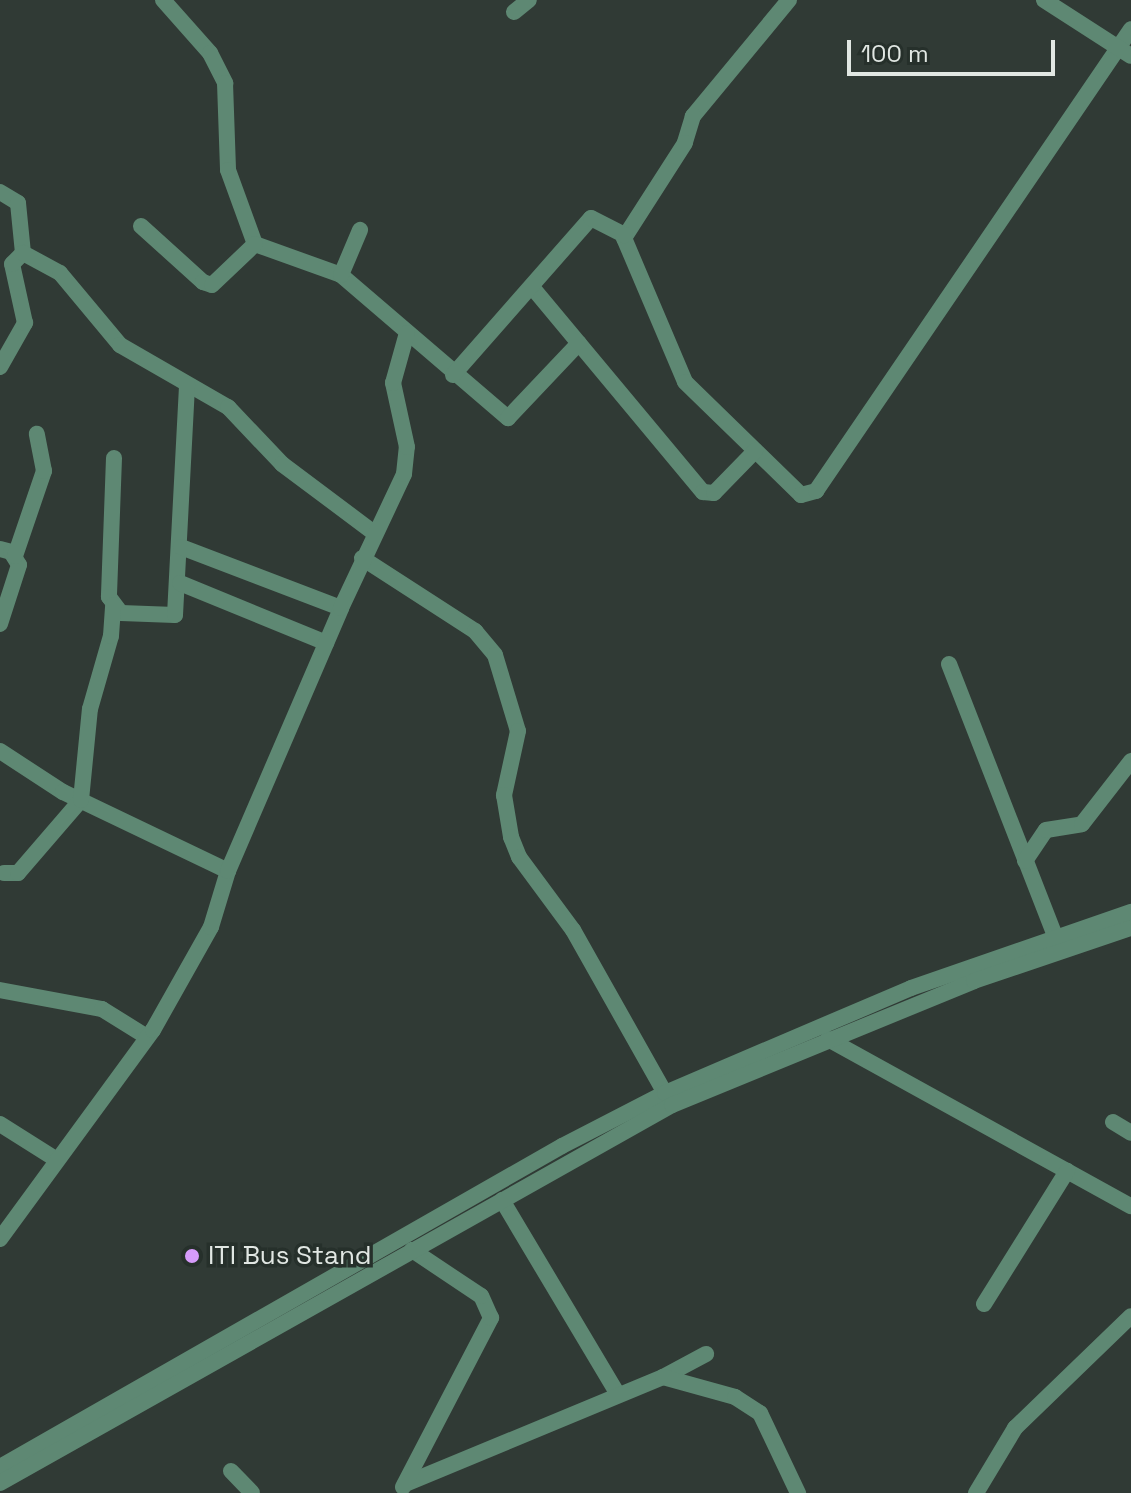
<!DOCTYPE html>
<html>
<head>
<meta charset="utf-8">
<style>
  body { margin:0 }
  #map { position:relative; width:1131px; height:1493px; overflow:hidden; background:#303a35; font-family:"Space Grotesk",sans-serif }
  div>[style] { position:absolute }
  .minor>* { height:16px; margin:-8px; padding:0 8px; transform-origin:8px; border-radius:8px; background:#5e8873 }
  .tertiary>* { height:16px; margin:-8px; padding:0 8px; transform-origin:8px; border-radius:8px; background:#5e8873 }
  .dots>* { width:22px; height:22px; translate:-50% -50%; box-sizing:border-box; border:4px solid #26302b; border-radius:50% }
  span { translate:-50% -50%; white-space:nowrap; text-align:center; line-height:1.15; -webkit-text-stroke:7px #26302b; paint-order:stroke }
  .poi-label { font-size:26px; color:#e1e7e3 }
  .left { translate:0 -50%; text-align:left }
  .scale { position:absolute; left:847px; top:40px; width:208px; height:36px; box-sizing:border-box; border:4px solid #e1e7e3; border-top:0; padding-left:10px; font-size:24px; line-height:28px; white-space:nowrap; color:#e1e7e3; -webkit-text-stroke:6px #26302b; paint-order:stroke }
</style>
</head>
<body>
<div id="map">
  <div class="minor">
    <div style="left:163px;top:0;width:71px;rotate:48.4deg"></div>
    <div style="left:210px;top:53px;width:34px;rotate:63deg"></div>
    <div style="left:225px;top:83px;width:87px;rotate:88deg"></div>
    <div style="left:228px;top:170px;width:79px;rotate:70deg"></div>
    <div style="left:255px;top:244px;width:91px;rotate:19.8deg"></div>
    <div style="left:341px;top:275px;width:220px;rotate:40.6deg"></div>
    <div style="left:508px;top:418px;width:103px;rotate:-46.6deg"></div>
    <div style="left:789px;top:0;width:151px;rotate:129.6deg"></div>
    <div style="left:693px;top:116px;width:28px;rotate:107deg"></div>
    <div style="left:685px;top:143px;width:113px;rotate:122.7deg"></div>
    <div style="left:624px;top:238px;width:156px;rotate:67deg"></div>
    <div style="left:685px;top:382px;width:162px;rotate:44.2deg"></div>
    <div style="left:801px;top:495px;width:16px;rotate:-15deg"></div>
    <div style="left:816px;top:491px;width:559px;rotate:-55.71deg"></div>
    <div style="left:1044px;top:0;width:103px;rotate:32.8deg"></div>
    <div style="left:514px;top:12px;width:19px;rotate:-39deg"></div>
    <div style="left:0;top:192px;width:21px;rotate:31deg"></div>
    <div style="left:18px;top:203px;width:50px;rotate:84.3deg"></div>
    <div style="left:141px;top:226px;width:84px;rotate:42.1deg"></div>
    <div style="left:203px;top:282px;width:9px;rotate:18deg"></div>
    <div style="left:212px;top:285px;width:59px;rotate:-43.6deg"></div>
    <div style="left:341px;top:275px;width:49px;rotate:-67.1deg"></div>
    <div style="left:532px;top:287px;width:267px;rotate:50.2deg"></div>
    <div style="left:703px;top:492px;width:11px;rotate:5deg"></div>
    <div style="left:714px;top:493px;width:59px;rotate:-45.7deg"></div>
    <div style="left:0;top:367px;width:51px;rotate:-60.4deg"></div>
    <div style="left:25px;top:323px;width:60px;rotate:-102.4deg"></div>
    <div style="left:12px;top:264px;width:16px;rotate:-45deg"></div>
    <div style="left:23px;top:253px;width:42px;rotate:28.4deg"></div>
    <div style="left:60px;top:273px;width:94px;rotate:50.2deg"></div>
    <div style="left:120px;top:345px;width:125px;rotate:29.9deg"></div>
    <div style="left:228px;top:407px;width:79px;rotate:46.5deg"></div>
    <div style="left:282px;top:464px;width:114px;rotate:36.8deg"></div>
    <div style="left:453px;top:375px;width:209px;rotate:-48.7deg"></div>
    <div style="left:591px;top:218px;width:38px;rotate:27deg"></div>
    <div style="left:114px;top:458px;width:139px;rotate:92.1deg"></div>
    <div style="left:109px;top:597px;width:20px;rotate:53deg"></div>
    <div style="left:121px;top:613px;width:54px;rotate:2.1deg"></div>
    <div style="left:175px;top:615px;width:231px;rotate:-87deg"></div>
    <div style="left:181px;top:547px;width:171px;rotate:20.9deg"></div>
    <div style="left:0;top:549px;width:11px;rotate:15deg"></div>
    <div style="left:11px;top:552px;width:15px;rotate:58deg"></div>
    <div style="left:19px;top:565px;width:62px;rotate:107.9deg"></div>
    <div style="left:15px;top:556px;width:90px;rotate:-71.2deg"></div>
    <div style="left:44px;top:471px;width:38px;rotate:-101deg"></div>
    <div style="left:362px;top:558px;width:135px;rotate:32.9deg"></div>
    <div style="left:475px;top:631px;width:31px;rotate:50deg"></div>
    <div style="left:495px;top:655px;width:79px;rotate:73.2deg"></div>
    <div style="left:518px;top:731px;width:66px;rotate:102.3deg"></div>
    <div style="left:504px;top:795px;width:43px;rotate:80.5deg"></div>
    <div style="left:511px;top:837px;width:22px;rotate:68deg"></div>
    <div style="left:519px;top:857px;width:91px;rotate:53.5deg"></div>
    <div style="left:573px;top:930px;width:187px;rotate:60.6deg"></div>
    <div style="left:180px;top:583px;width:158px;rotate:22.3deg"></div>
    <div style="left:949px;top:664px;width:295px;rotate:68.7deg"></div>
    <div style="left:0;top:751px;width:75px;rotate:33.1deg"></div>
    <div style="left:63px;top:792px;width:183px;rotate:25.6deg"></div>
    <div style="left:1025px;top:861px;width:37px;rotate:-56deg"></div>
    <div style="left:1046px;top:830px;width:36px;rotate:-9deg"></div>
    <div style="left:1082px;top:824px;width:80px;rotate:-52.1deg"></div>
    <div style="left:4px;top:873px;width:14px"></div>
    <div style="left:18px;top:873px;width:96px;rotate:-49.2deg"></div>
    <div style="left:81px;top:800px;width:91px;rotate:-84.4deg"></div>
    <div style="left:90px;top:709px;width:76px;rotate:-74deg"></div>
    <div style="left:111px;top:636px;width:31px;rotate:-86deg"></div>
    <div style="left:0;top:990px;width:104px;rotate:10.6deg"></div>
    <div style="left:102px;top:1009px;width:53px;rotate:31.9deg"></div>
    <div style="left:828px;top:1039px;width:346px;rotate:28.9deg"></div>
    <div style="left:1113px;top:1122px;width:21px;rotate:31deg"></div>
    <div style="left:0;top:1124px;width:67px;rotate:32.3deg"></div>
    <div style="left:502px;top:1200px;width:225px;rotate:59.2deg"></div>
    <div style="left:0;top:1239px;width:259px;rotate:-53.8deg"></div>
    <div style="left:153px;top:1030px;width:118px;rotate:-60.6deg"></div>
    <div style="left:211px;top:927px;width:59px;rotate:-73.1deg"></div>
    <div style="left:228px;top:871px;width:286px;rotate:-66.7deg"></div>
    <div style="left:341px;top:608px;width:148px;rotate:-64.8deg"></div>
    <div style="left:404px;top:474px;width:27px;rotate:-84deg"></div>
    <div style="left:407px;top:447px;width:66px;rotate:-102.3deg"></div>
    <div style="left:393px;top:383px;width:52px;rotate:-74.4deg"></div>
    <div style="left:984px;top:1304px;width:157px;rotate:-58deg"></div>
    <div style="left:663px;top:1377px;width:49px;rotate:-28.1deg"></div>
    <div style="left:231px;top:1471px;width:30px;rotate:46deg"></div>
    <div style="left:405px;top:1484px;width:279px;rotate:-22.5deg"></div>
    <div style="left:663px;top:1377px;width:75px;rotate:15.5deg"></div>
    <div style="left:735px;top:1397px;width:30px;rotate:33deg"></div>
    <div style="left:760px;top:1413px;width:89px;rotate:64.6deg"></div>
    <div style="left:403px;top:1487px;width:191px;rotate:-62.5deg"></div>
    <div style="left:491px;top:1318px;width:24px;rotate:-114deg"></div>
    <div style="left:481px;top:1296px;width:83px;rotate:-146.3deg"></div>
    <div style="left:976px;top:1493px;width:76px;rotate:-59deg"></div>
    <div style="left:1015px;top:1428px;width:161px;rotate:-44deg"></div>
  </div>
  <div class="tertiary">
    <div style="left:0;top:1467px;width:647px;rotate:-29.73deg"></div>
    <div style="left:562px;top:1146px;width:116px;rotate:-27.2deg"></div>
    <div style="left:665px;top:1093px;width:267px;rotate:-23.1deg"></div>
    <div style="left:911px;top:988px;width:233px;rotate:-19.1deg"></div>
    <div style="left:0;top:1483px;width:771px;rotate:-29.36deg"></div>
    <div style="left:672px;top:1105px;width:326px;rotate:-22.3deg"></div>
    <div style="left:974px;top:981px;width:166px;rotate:-18.7deg"></div>
  </div>
  <div class="dots">
    <div style="left:192px;top:1256px;background:#d69bfa"></div>
  </div>
  <div class="poi-label">
    <span class="left" style="left:208px;top:1256px">ITI Bus Stand</span>
  </div>
  <div class="scale">100 m</div>
</div>
</body>
</html>
